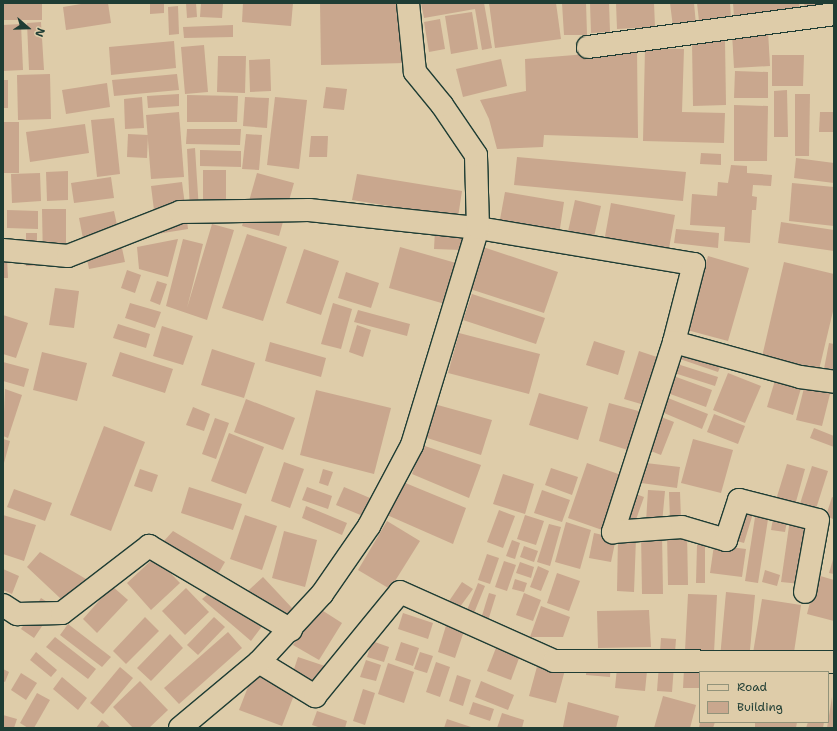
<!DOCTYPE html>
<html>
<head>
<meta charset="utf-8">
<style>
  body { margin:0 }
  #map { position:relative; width:837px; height:731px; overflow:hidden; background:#decca9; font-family:"Shantell Sans",sans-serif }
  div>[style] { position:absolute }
  .building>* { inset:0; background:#c9a78e }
  .roads { filter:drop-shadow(1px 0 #1f3d34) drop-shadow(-1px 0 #1f3d34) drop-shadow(0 1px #1f3d34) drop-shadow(0 -1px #1f3d34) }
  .minor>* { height:22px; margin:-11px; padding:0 11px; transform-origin:11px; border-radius:11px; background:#decca9 }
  span { translate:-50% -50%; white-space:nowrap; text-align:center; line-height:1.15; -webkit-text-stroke:4px #decca9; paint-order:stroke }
  .frame { position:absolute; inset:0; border:4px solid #1f3d34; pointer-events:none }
  .legend { position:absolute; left:699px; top:671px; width:130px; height:52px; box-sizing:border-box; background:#decca9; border:1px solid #92937a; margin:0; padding:5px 7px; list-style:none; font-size:12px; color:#1f3d34 }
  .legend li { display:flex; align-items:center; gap:8px; height:20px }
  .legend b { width:20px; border:1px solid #92937a }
  .north { position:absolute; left:8px; top:8px; width:40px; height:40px; -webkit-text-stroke:3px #decca9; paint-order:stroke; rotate:110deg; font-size:11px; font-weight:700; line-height:16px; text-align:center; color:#1f3d34 }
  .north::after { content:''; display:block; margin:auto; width:14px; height:18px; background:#1f3d34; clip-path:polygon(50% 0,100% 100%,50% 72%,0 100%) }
</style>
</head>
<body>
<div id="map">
  <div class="building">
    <div style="clip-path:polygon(3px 3px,42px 3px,42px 20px,3px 20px)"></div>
    <div style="clip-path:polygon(87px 3px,108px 3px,111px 23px,66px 30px,63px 7px)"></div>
    <div style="clip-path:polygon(150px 3px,164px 3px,164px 13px,150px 14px)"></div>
    <div style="clip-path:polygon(186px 3px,196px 3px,197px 17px,187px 18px)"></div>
    <div style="clip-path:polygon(201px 3px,223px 3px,222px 18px,200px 17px)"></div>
    <div style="clip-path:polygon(243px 3px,293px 3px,291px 26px,242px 22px)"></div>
    <div style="clip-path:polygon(320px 3px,405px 3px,406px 63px,321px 65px)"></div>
    <div style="clip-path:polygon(421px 3px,484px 3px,492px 48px,482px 50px,475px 9px,424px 18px)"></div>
    <div style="clip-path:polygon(489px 3px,556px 3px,561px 39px,495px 48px)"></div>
    <div style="clip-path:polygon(562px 3px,586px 3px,587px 35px,564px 35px)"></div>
    <div style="clip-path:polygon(590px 3px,609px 3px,610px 32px,591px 33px)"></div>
    <div style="clip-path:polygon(616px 3px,654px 3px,655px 27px,617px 29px)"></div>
    <div style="clip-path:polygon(670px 3px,694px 3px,696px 25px,673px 27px)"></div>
    <div style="clip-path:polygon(697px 3px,730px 3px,731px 19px,699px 21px)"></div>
    <div style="clip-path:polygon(733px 3px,799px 3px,800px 10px,734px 17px)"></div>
    <div style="clip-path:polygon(804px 3px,824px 3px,824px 6px,805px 8px)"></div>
    <div style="clip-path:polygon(178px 6px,179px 34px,169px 35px,168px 7px)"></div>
    <div style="clip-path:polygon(472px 12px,478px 49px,451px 54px,445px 16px)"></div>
    <div style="clip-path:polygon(440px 19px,445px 49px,429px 52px,424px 22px)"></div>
    <div style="clip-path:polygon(41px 22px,44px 70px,29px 70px,27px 23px)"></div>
    <div style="clip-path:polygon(21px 24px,23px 70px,3px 71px,3px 25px)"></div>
    <div style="clip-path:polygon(233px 25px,233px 37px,184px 38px,183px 27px)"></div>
    <div style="clip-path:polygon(768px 31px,770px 66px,734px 68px,732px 33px)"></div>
    <div style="clip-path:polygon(725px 40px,726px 105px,693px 106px,692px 41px)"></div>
    <div style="clip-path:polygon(174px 41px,176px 68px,111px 75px,109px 47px)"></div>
    <div style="clip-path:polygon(204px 45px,208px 92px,185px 94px,181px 47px)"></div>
    <div style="clip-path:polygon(645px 48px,684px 49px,682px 112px,725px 113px,724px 143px,643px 141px)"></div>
    <div style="clip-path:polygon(637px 50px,638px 138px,544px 135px,543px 147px,497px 149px,489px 119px,480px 100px,526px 91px,525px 59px)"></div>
    <div style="clip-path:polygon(772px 55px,804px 55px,803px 86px,772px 86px)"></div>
    <div style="clip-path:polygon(218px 56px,246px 56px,245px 93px,217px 92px)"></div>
    <div style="clip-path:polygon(270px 59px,271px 91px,250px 92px,249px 60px)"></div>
    <div style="clip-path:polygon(501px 59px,507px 86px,463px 97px,456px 69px)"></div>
    <div style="clip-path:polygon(735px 71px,768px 72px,768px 98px,734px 98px)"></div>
    <div style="clip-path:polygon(50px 74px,51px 119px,18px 120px,17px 75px)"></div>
    <div style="clip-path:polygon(177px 74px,179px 90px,114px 96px,112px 80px)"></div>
    <div style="clip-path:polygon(3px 80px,8px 80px,8px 108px,3px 108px)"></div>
    <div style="clip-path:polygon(107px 83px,110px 107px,66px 114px,62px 90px)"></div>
    <div style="clip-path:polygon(326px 87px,347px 89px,344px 110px,323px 108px)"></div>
    <div style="clip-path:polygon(787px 90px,788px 137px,774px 137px,774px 91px)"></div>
    <div style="clip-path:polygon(179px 94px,179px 106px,148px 108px,147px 96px)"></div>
    <div style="clip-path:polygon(795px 94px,810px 94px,809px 156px,795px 156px)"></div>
    <div style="clip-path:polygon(187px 95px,238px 96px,237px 122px,187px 122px)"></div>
    <div style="clip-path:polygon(142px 97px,144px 128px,125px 129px,124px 99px)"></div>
    <div style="clip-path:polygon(245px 97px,269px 98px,267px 128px,243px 126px)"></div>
    <div style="clip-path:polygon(275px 97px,307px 100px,299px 169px,267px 165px)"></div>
    <div style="clip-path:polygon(734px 105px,768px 106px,767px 161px,734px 161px)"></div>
    <div style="clip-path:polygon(179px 112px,184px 177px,151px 179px,146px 115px)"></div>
    <div style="clip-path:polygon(820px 112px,833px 112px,833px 132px,819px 132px)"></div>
    <div style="clip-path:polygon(114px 118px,120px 174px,97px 177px,91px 120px)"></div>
    <div style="clip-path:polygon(3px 122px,19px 122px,19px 173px,3px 173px)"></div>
    <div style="clip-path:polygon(85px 124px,89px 153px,30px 162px,26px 132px)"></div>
    <div style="clip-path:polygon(187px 129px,241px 129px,240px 145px,186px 144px)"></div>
    <div style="clip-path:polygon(128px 134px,148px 135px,147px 158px,127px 157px)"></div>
    <div style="clip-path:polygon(246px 134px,262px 135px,259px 170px,242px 169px)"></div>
    <div style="clip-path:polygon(311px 136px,328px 136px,327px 157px,309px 157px)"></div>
    <div style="clip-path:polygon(195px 148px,199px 211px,190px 211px,187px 149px)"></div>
    <div style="clip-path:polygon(200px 150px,241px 151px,241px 167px,200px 166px)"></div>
    <div style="clip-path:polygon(701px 153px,721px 154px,721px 165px,700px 164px)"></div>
    <div style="clip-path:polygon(517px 157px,686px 172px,683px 201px,514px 185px)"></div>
    <div style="clip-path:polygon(796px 158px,834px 163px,834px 183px,794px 178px)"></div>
    <div style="clip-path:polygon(731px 165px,747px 166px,747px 173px,772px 175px,771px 186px,753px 185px,752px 196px,757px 197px,756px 210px,752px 210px,750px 243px,724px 241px,725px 227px,690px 225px,692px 194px,717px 196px,718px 182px,728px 183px)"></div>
    <div style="clip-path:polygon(203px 170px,226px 170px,226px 217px,203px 217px)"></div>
    <div style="clip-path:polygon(68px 171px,68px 200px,47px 201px,46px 172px)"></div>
    <div style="clip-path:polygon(40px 173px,41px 201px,12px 203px,11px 174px)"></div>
    <div style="clip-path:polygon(257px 173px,294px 183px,279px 236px,242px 226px)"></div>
    <div style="clip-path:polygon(357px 174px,462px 191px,458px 217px,352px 200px)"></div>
    <div style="clip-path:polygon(111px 177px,114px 198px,74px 203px,71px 183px)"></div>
    <div style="clip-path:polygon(182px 182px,188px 229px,157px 234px,151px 186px)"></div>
    <div style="clip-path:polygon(792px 183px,834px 187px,834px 226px,789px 221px)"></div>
    <div style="clip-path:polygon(505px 192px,564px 202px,559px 235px,499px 225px)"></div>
    <div style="clip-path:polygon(575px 200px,601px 206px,593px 241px,567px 236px)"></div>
    <div style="clip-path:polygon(611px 203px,675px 215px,668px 254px,604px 242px)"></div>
    <div style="clip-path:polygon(42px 209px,66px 209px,66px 261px,43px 261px)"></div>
    <div style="clip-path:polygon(7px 210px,38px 211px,38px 229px,7px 228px)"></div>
    <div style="clip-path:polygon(114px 211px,125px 262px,89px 269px,79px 218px)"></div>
    <div style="clip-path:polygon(781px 222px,834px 230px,834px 251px,778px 243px)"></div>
    <div style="clip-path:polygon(212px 224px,234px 230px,207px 320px,166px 306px,183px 239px,203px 244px,187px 308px)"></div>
    <div style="clip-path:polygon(676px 229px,719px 233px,718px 248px,674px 243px)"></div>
    <div style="clip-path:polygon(435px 230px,463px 231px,462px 250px,434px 249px)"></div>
    <div style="clip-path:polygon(26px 233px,37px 233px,37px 266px,26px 266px)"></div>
    <div style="clip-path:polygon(247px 234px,287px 247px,263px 321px,222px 308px)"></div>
    <div style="clip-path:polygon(3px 239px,6px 239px,8px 278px,3px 278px)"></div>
    <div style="clip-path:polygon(178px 239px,168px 277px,139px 269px,137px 247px)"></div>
    <div style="clip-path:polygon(400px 247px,456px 263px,445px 304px,389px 288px)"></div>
    <div style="clip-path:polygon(483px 247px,558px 272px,544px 313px,470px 289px)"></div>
    <div style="clip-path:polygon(304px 249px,339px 261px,321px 315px,286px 303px)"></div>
    <div style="clip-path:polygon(708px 256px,749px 268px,728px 341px,687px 330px)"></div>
    <div style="clip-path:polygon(784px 262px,834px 274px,834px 307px,818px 374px,761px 361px)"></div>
    <div style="clip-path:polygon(127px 270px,141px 275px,135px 293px,121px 288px)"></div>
    <div style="clip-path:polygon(346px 272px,379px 283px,371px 308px,338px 298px)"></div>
    <div style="clip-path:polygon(157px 281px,167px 284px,160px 305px,150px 301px)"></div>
    <div style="clip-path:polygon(55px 288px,79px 291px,74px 328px,49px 325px)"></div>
    <div style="clip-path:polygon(472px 294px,545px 318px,536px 344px,463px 320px)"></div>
    <div style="clip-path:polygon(130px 303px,161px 312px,155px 328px,125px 318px)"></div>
    <div style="clip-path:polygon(333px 303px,352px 309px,341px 349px,321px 344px)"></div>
    <div style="clip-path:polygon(358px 310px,410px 324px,407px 336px,354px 322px)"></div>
    <div style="clip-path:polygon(3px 315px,28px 323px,16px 358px,3px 354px)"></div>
    <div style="clip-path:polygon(118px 324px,150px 334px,146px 348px,113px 338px)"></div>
    <div style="clip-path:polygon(357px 325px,371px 330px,363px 357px,349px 352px)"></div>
    <div style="clip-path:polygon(162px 326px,193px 336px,183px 365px,153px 356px)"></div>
    <div style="clip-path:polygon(459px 333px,540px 354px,529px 394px,448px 373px)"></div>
    <div style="clip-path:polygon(594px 341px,625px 351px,618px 375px,586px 365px)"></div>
    <div style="clip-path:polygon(270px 342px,326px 358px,321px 377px,265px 361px)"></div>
    <div style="clip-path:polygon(829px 343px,834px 344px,834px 376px,823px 374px)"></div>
    <div style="clip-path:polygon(212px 349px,255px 363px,244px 398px,201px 385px)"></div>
    <div style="clip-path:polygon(677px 349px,721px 365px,718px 372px,674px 357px)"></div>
    <div style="clip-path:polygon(639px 351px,657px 357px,641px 404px,624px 399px)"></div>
    <div style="clip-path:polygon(42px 352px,87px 363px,77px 401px,33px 390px)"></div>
    <div style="clip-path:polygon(120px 352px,173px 369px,165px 393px,112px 376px)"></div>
    <div style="clip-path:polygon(3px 362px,29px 369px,24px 387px,3px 381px)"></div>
    <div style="clip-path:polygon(671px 362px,718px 377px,715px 386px,668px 371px)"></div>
    <div style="clip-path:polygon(728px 373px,761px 386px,745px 423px,713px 410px)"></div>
    <div style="clip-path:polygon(668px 374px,712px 390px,706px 407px,662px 391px)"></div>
    <div style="clip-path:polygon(776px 377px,802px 385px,793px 415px,767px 407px)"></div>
    <div style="clip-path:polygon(805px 384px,831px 390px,822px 426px,796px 420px)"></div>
    <div style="clip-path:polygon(5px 389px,22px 395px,8px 438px,3px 436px)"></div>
    <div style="clip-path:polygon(316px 390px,391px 408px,374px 474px,300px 455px)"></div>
    <div style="clip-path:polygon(539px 393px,588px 407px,578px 440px,529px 425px)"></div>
    <div style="clip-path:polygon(663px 396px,708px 414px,702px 429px,657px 410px)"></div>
    <div style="clip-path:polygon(246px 399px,295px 418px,283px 450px,234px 432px)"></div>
    <div style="clip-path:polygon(609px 403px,642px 412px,631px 451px,599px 441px)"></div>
    <div style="clip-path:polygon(434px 404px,492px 420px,481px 455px,424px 437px)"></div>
    <div style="clip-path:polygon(193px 407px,210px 414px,204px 431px,186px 425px)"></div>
    <div style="clip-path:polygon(714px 414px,745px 426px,738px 444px,707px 432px)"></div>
    <div style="clip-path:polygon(656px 415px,674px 422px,661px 455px,643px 448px)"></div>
    <div style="clip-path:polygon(215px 418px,229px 423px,216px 459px,202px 454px)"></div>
    <div style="clip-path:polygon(104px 426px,145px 442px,111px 531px,70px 515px)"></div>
    <div style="clip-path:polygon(814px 428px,834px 436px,834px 447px,810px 438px)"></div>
    <div style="clip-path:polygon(229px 433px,264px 447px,246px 494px,211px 481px)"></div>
    <div style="clip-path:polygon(3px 439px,10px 441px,4px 463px,3px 462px)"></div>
    <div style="clip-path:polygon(693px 439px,733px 450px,721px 493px,681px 483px)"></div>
    <div style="clip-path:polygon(422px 445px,481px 465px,469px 498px,412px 474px)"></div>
    <div style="clip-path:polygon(284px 462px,304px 469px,290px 508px,271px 501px)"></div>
    <div style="clip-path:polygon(637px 462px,680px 467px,677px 488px,634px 482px)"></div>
    <div style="clip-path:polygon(587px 463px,624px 476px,605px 531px,568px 518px)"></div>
    <div style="clip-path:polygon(787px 464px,805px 469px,794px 509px,775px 503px)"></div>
    <div style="clip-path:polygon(812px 466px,828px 471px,814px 515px,798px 510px)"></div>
    <div style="clip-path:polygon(551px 468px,578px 477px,572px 495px,545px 485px)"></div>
    <div style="clip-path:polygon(140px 469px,158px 475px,152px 492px,134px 486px)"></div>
    <div style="clip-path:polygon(323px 469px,333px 472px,328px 486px,319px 483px)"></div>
    <div style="clip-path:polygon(503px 474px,534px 484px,525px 514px,493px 504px)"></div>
    <div style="clip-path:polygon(403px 482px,466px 508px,453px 544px,387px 515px)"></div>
    <div style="clip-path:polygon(189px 487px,242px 504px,233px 530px,181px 513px)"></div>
    <div style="clip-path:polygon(307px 487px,332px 496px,328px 509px,302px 500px)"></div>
    <div style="clip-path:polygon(344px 487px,370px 498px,363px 516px,336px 505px)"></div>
    <div style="clip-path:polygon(14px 489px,52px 503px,45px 521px,7px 507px)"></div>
    <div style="clip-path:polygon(542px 490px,570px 500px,562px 522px,534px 513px)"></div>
    <div style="clip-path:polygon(648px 490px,665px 491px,662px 523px,646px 522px)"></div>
    <div style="clip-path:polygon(630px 492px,644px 497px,633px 528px,619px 523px)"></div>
    <div style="clip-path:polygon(669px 492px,680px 492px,681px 519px,670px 520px)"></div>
    <div style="clip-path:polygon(832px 497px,834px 498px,833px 519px,826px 516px)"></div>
    <div style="clip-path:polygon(741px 505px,754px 510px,744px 543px,730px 539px)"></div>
    <div style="clip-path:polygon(306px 506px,347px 523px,342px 535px,302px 518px)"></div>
    <div style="clip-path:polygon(499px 510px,515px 516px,503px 548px,487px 542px)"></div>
    <div style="clip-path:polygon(756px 511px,769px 513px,758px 583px,745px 581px)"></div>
    <div style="clip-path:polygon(774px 513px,788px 516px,785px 532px,771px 530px)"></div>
    <div style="clip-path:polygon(3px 515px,36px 525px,24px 561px,3px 554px)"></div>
    <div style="clip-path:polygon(245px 515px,277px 526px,262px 570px,230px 559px)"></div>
    <div style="clip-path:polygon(525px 515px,544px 521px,536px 545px,517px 539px)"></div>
    <div style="clip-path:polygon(790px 519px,810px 522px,801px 584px,781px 582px)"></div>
    <div style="clip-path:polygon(387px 521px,420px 541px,390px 589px,358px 570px)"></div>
    <div style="clip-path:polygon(566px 522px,591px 530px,580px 569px,555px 562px)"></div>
    <div style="clip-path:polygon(549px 524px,561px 527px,550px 566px,537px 562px)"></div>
    <div style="clip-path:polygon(173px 531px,225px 562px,215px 579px,163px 542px)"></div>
    <div style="clip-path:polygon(284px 531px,317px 540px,305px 587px,272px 578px)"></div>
    <div style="clip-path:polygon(667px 532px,687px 532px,688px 585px,668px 585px)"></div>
    <div style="clip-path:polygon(594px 533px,616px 538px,611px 562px,589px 558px)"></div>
    <div style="clip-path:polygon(641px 533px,662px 533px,663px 594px,642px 594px)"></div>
    <div style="clip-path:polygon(618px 537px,636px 538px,634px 592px,617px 591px)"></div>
    <div style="clip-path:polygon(512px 540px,520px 543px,515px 559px,506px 556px)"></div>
    <div style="clip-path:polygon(697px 545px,705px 545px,705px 583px,696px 583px)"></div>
    <div style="clip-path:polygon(714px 545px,746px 549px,742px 577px,710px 573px)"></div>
    <div style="clip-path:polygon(524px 546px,538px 551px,534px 562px,520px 557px)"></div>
    <div style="clip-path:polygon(40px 552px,86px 579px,61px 599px,27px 567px)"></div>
    <div style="clip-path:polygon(487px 554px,499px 558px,490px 584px,478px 580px)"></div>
    <div style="clip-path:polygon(834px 556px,834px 574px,829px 573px)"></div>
    <div style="clip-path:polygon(155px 557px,180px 583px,151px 610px,127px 583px)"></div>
    <div style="clip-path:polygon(504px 561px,516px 565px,507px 591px,495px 587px)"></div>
    <div style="clip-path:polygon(520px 562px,534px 567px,531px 578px,516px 573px)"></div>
    <div style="clip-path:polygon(538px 566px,549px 571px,541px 591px,530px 587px)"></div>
    <div style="clip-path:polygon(3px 569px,19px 576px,12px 594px,3px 590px)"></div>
    <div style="clip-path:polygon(765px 570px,780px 575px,777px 586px,762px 582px)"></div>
    <div style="clip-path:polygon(557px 573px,580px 581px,569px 611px,547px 603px)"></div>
    <div style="clip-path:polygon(817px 575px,834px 580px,834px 621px,807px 614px)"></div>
    <div style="clip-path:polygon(263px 577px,293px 609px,270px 630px,240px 598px)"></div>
    <div style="clip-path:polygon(515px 579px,527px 583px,524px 592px,512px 589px)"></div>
    <div style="clip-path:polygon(462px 582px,473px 589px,457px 611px,445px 607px)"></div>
    <div style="clip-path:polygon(478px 583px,485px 586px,472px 618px,465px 615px)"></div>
    <div style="clip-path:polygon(112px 586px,128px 600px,97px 633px,83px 619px)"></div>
    <div style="clip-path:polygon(186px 588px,209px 612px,185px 635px,162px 611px)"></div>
    <div style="clip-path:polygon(213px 590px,263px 625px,251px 641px,202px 599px)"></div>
    <div style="clip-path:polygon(726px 592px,755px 595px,749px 661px,720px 658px)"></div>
    <div style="clip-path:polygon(489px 593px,496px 595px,487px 624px,480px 622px)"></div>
    <div style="clip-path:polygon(524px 593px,541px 600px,533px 621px,516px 615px)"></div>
    <div style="clip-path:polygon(688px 594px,717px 595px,713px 672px,700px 672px,700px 688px,683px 688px)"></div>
    <div style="clip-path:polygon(41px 598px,55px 607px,34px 638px,21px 629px)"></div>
    <div style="clip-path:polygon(762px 599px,801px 605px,793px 659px,753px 653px)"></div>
    <div style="clip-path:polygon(541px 606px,570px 617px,563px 637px,530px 637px)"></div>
    <div style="clip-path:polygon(317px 607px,342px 623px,319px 660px,293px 645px)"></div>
    <div style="clip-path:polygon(649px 610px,651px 647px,598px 648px,597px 611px)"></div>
    <div style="clip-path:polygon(403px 613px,433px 623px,428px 639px,398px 629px)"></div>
    <div style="clip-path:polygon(145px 617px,159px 631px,126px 664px,113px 651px)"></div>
    <div style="clip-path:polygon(214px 617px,225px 627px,198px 655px,187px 645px)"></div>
    <div style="clip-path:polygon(448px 619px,466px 625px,455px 658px,438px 652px)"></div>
    <div style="clip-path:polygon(68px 624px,111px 657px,102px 667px,60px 635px)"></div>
    <div style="clip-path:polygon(228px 632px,242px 648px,179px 704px,164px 688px)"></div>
    <div style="clip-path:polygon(170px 634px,183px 648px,151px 681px,137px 668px)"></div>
    <div style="clip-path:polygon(55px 637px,96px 669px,88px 679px,46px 647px)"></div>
    <div style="clip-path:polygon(661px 638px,676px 639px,672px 692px,657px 691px)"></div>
    <div style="clip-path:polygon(499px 640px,522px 650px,511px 680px,487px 671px)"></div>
    <div style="clip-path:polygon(372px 641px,389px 647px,384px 662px,367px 657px)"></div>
    <div style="clip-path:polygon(401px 642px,419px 648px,413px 666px,395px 660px)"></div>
    <div style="clip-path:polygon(36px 652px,57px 670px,51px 677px,30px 660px)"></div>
    <div style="clip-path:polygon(420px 652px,433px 656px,427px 673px,414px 669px)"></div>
    <div style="clip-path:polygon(298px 657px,328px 667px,320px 694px,289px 684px)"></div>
    <div style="clip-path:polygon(587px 657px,611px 659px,610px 677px,586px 675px)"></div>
    <div style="clip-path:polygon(618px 658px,648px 661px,645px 691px,615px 688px)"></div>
    <div style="clip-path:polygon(366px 660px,381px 665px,376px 681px,360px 677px)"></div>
    <div style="clip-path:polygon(436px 662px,450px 667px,440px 697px,426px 692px)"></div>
    <div style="clip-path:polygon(388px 663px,414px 672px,404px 703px,378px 694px)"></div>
    <div style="clip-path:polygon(538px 663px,565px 670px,556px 703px,529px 696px)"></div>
    <div style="clip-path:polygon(120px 667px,133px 678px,103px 714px,90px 703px)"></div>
    <div style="clip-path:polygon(3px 669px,9px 672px,5px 682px,3px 681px)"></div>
    <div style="clip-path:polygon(21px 673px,37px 683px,26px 700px,11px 690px)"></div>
    <div style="clip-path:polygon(253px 674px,296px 690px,282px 726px,239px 710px)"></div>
    <div style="clip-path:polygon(457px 675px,471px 680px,463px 706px,449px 701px)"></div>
    <div style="clip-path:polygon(62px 677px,87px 698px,78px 710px,53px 689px)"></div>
    <div style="clip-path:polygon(140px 681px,168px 710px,149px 728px,133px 728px,113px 707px)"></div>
    <div style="clip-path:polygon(481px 681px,514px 695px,508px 710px,475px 697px)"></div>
    <div style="clip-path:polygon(363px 689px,375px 693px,365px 725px,353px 721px)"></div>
    <div style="clip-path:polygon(37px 693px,50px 700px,34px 728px,28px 728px,20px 723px)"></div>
    <div style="clip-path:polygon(663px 696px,696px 705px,690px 728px,654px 728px)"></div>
    <div style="clip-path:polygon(832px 697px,834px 728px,827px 728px)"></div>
    <div style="clip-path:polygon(473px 702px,494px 709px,490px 721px,469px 714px)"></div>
    <div style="clip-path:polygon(568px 702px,619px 716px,616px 728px,563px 727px)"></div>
    <div style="clip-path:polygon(317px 711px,347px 721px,345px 728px,321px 728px,312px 725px)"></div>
    <div style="clip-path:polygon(502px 713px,524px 720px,522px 728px,497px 728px)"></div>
    <div style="clip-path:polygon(3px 715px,17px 719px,14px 728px,3px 728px)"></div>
    <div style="clip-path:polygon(447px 719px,474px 728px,444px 728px)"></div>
    <div style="clip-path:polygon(102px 720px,111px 728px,96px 728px)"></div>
    <div style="clip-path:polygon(700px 722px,715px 722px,713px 728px,699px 728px)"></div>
    <div style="clip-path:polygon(755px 722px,797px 722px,796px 728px,755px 728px)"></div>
    <div style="clip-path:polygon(808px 722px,824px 722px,823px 728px,806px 728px)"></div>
  </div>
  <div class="roads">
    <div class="minor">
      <div style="left:588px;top:47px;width:248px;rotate:-7.6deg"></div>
      <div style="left:3px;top:250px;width:65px;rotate:5.3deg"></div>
      <div style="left:68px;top:256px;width:120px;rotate:-21.4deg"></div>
      <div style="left:180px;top:212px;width:129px;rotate:-0.9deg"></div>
      <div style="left:309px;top:210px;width:170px;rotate:6.1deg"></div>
      <div style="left:478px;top:228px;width:219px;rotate:9.5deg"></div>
      <div style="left:694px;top:264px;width:81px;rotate:104.4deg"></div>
      <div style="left:674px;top:342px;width:131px;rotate:15.5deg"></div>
      <div style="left:800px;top:377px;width:34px;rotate:8deg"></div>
      <div style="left:674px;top:342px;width:200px;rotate:107.8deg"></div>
      <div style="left:613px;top:532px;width:69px;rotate:-4.1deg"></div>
      <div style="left:682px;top:527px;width:46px;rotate:16.5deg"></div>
      <div style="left:726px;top:540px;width:42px;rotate:-72deg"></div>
      <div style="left:739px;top:500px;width:81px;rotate:14.2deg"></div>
      <div style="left:818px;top:520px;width:73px;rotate:100.2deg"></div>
      <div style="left:3px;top:605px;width:17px;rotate:33deg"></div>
      <div style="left:17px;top:614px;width:45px;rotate:-1.3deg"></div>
      <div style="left:62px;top:613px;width:110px;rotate:-37.6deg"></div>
      <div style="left:149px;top:546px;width:165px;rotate:30.6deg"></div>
      <div style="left:259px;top:662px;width:66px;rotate:31.3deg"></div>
      <div style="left:315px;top:696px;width:134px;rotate:-50.7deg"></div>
      <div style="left:400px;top:592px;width:169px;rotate:24.1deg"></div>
      <div style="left:554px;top:661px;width:280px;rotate:0.2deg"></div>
      <div style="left:180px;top:728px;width:103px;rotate:-39.9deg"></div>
      <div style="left:259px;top:662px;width:93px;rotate:-47.2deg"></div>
      <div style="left:322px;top:594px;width:83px;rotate:-55.3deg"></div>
      <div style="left:369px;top:526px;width:92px;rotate:-62deg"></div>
      <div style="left:412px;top:445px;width:227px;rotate:-73.1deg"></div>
      <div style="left:478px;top:228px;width:73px;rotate:-91.6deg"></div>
      <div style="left:476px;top:155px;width:60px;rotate:-124.2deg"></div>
      <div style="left:442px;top:105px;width:43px;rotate:-129.3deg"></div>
      <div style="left:415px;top:72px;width:69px;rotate:-95.8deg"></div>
    </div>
  </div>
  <div class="frame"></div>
  <ul class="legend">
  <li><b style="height:5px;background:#decca9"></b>Road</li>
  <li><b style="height:11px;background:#c9a78e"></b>Building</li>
  </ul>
  <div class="north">N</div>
</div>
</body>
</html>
